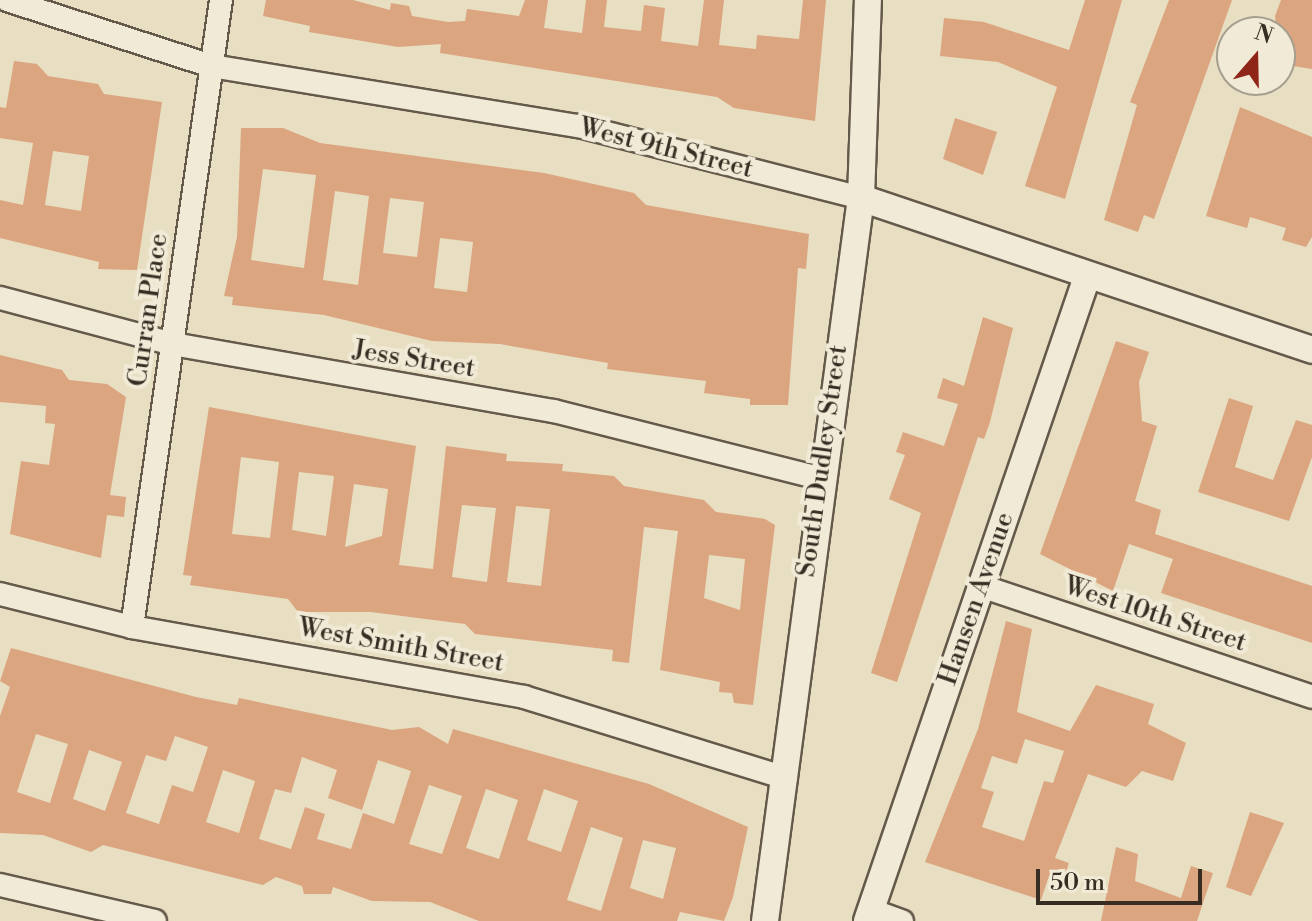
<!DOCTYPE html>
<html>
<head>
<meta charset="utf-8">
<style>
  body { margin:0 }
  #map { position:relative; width:1312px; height:921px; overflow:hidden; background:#e8dec1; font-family:"Libre Bodoni",serif }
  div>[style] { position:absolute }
  .building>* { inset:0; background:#dba580 }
  .roads { filter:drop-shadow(2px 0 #64594a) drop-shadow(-2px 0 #64594a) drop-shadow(0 2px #64594a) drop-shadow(0 -2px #64594a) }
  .minor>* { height:22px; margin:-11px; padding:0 11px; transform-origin:11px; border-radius:11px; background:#f0ead7 }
  .tertiary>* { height:26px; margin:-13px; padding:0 13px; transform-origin:13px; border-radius:13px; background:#f0ead7 }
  span { translate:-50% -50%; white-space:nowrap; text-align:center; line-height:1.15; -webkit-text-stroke:8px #f0ead7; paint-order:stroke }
  .street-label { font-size:26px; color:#382d23 }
  .north { position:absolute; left:1216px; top:16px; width:80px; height:80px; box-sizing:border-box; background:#f0ead7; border:2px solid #a69e8f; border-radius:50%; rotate:20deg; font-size:22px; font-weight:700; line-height:32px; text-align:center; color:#382d23 }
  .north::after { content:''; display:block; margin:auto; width:28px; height:36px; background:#8f2418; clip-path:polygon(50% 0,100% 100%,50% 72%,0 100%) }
  .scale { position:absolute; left:1036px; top:869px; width:166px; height:36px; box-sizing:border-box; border:4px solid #382d23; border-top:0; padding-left:10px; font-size:24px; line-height:28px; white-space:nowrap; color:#382d23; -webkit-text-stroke:6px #f0ead7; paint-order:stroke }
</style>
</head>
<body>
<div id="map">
  <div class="building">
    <div style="clip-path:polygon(266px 0,353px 0,390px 10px,391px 3px,409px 6px,412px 16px,448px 22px,465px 21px,467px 9px,519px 16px,525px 0,548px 0,544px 28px,582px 33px,586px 0,607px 0,604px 27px,641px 31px,644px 5px,665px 8px,661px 41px,698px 46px,704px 0,724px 0,719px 45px,756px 49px,757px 35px,799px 39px,803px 0,826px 0,815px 121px,734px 108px,717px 97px,440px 53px,441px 44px,398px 47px,309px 32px,310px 26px,263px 16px)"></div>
    <div style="clip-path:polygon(1085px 0,1122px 0,1065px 199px,1025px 186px,1057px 87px,998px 62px,940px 56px,944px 18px,984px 22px,1069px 50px)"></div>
    <div style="clip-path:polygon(1169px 0,1232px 0,1154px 219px,1144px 215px,1138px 232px,1104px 220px,1137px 105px,1130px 102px)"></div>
    <div style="clip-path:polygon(1281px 0,1312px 0,1312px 69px,1280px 64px,1275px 16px)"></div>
    <div style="clip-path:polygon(evenodd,14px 61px,37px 64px,48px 76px,98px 84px,104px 94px,162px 102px,137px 270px,98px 269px,99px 262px,0 238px,0 200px,23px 205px,33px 143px,0 138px,0 107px,6px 108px,14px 61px,53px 151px,89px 156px,81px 211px,45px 205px,53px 151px)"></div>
    <div style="clip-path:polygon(1240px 107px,1312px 137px,1312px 237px,1306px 247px,1282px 240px,1286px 228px,1250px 217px,1247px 228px,1206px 216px)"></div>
    <div style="clip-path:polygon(955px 118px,997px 132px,983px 175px,943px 159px)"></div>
    <div style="clip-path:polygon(evenodd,241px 128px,283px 128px,320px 143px,544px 173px,634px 193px,646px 205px,809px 234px,806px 269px,798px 268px,788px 405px,750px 405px,750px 399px,704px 393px,706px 381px,607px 369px,608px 363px,500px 344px,432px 341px,324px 315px,232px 305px,233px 297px,224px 296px,237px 237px,241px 128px,263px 169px,316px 175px,304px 268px,251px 260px,263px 169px,241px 128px,335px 191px,369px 196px,358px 285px,323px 280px,335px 191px,241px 128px,390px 198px,424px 202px,417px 257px,383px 253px,390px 198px,241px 128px,440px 238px,473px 242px,467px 292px,434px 288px,440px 238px)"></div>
    <div style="clip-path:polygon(983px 317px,1013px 328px,990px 422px,984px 439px,978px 437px,897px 682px,871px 673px,921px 513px,889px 499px,905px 455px,896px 452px,903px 432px,944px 446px,958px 404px,937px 398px,943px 378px,964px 386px)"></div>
    <div style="clip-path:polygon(1116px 341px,1149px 352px,1139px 382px,1142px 421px,1157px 426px,1135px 501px,1161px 510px,1155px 534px,1312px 586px,1312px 643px,1161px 593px,1173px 559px,1129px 544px,1113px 591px,1040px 554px)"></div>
    <div style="clip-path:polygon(0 355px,62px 370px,69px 380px,107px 384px,126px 397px,110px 495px,126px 497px,124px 517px,107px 515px,101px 558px,10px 534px,21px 461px,49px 465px,55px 424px,45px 423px,46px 406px,0 402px)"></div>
    <div style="clip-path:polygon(1229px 398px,1253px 406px,1235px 467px,1273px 480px,1296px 420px,1312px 425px,1312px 457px,1289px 521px,1198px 492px)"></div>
    <div style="clip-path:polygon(evenodd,209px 407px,416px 446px,399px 565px,433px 569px,446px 446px,507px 454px,506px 461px,563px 464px,562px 471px,614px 476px,624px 486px,704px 500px,716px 512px,765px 519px,775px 525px,753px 705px,734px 703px,732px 693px,719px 692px,720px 682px,660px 670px,678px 531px,644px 527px,629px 663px,612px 661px,613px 650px,475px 634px,465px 624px,371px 612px,298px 612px,288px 599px,190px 585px,192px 576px,183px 575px,209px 407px,241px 457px,279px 462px,270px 538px,232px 534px,241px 457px,209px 407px,299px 472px,334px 476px,326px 536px,292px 530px,299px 472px,209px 407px,354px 484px,388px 489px,382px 536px,345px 547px,354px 484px,209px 407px,462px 505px,496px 508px,487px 582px,452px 577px,462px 505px,209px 407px,516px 506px,550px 509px,541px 586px,507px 582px,516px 506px,209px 407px,709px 555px,745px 559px,740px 610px,704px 598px,709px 555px)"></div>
    <div style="clip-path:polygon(evenodd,1006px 621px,1032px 629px,1017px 712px,1070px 731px,1096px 685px,1154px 704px,1148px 724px,1186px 743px,1173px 781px,1142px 771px,1126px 787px,1088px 774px,1055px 858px,1069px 863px,1063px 881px,1049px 876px,1041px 900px,925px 862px,978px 729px,1006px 621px,1025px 739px,1064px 751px,1053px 783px,1044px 781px,1024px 841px,982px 827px,994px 792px,981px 788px,992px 756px,1017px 764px,1025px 739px)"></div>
    <div style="clip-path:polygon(evenodd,11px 648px,196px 697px,237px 705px,239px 698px,392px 730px,419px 727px,448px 744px,453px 729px,649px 784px,748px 827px,733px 897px,724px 921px,680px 912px,677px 921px,479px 921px,430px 902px,372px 901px,333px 887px,331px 894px,304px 894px,302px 886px,276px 877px,263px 885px,103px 845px,91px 852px,43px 835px,0 833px,0 716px,10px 687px,0 681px,11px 648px,36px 734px,68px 744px,50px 803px,17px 792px,36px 734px,11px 648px,175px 736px,208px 747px,193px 792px,172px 785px,159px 824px,126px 813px,146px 755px,166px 761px,175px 736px,11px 648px,89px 750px,122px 762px,105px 811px,73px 799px,89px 750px,11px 648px,302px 757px,337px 770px,328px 798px,362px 810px,378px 760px,411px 771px,394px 824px,363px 813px,351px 849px,317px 839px,325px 814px,305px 807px,291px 849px,259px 839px,275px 789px,291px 793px,302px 757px,11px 648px,223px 770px,255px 781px,239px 833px,206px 822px,223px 770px,11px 648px,429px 785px,462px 796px,442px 854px,409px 844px,429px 785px,11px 648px,486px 789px,518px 800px,499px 859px,466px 848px,486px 789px,11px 648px,544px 789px,578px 801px,561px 852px,527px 840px,544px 789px,11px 648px,591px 827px,623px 838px,601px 911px,567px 900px,591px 827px,11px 648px,643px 840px,676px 848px,663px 899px,630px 888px,643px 840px)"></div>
    <div style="clip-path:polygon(1250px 812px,1284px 823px,1251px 896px,1226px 887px)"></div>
    <div style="clip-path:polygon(1116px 847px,1138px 854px,1135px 881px,1181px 898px,1191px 866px,1213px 873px,1197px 921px,1101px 921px)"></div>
  </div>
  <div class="roads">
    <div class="minor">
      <div style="left:7px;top:0;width:214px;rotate:17.9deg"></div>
      <div style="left:211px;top:66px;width:373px;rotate:9.3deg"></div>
      <div style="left:579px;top:126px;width:291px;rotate:14.3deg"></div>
      <div style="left:0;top:298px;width:179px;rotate:14.9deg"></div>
      <div style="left:173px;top:344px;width:387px;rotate:10deg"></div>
      <div style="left:554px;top:411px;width:272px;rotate:14.2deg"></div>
      <div style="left:981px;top:586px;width:349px;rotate:18.5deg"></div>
      <div style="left:0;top:594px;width:136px;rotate:14deg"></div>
      <div style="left:132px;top:627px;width:398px;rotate:10.1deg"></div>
      <div style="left:524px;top:697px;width:274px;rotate:17.2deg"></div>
      <div style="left:132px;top:627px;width:633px;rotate:-81.92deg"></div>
      <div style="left:0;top:885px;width:159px;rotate:13.1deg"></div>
      <div style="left:871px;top:910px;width:33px;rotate:20deg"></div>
    </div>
    <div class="tertiary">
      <div style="left:861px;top:198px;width:476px;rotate:18.6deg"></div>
      <div style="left:765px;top:921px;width:729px;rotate:-82.44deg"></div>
      <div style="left:861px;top:198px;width:198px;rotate:-88deg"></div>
      <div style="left:867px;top:921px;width:681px;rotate:-71.14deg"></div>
    </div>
  </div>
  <div class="street-label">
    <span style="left:666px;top:149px;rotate:14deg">West 9th Street</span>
    <span style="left:149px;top:310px;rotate:-82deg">Curran Place</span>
    <span style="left:414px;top:360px;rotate:9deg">Jess Street</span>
    <span style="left:823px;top:461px;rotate:-82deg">South Dudley Street</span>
    <span style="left:977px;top:599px;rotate:-71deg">Hansen Avenue</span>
    <span style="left:1155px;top:615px;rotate:18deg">West 10th Street</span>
    <span style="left:401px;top:646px;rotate:10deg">West Smith Street</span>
  </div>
  <div class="north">N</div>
  <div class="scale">50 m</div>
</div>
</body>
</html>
